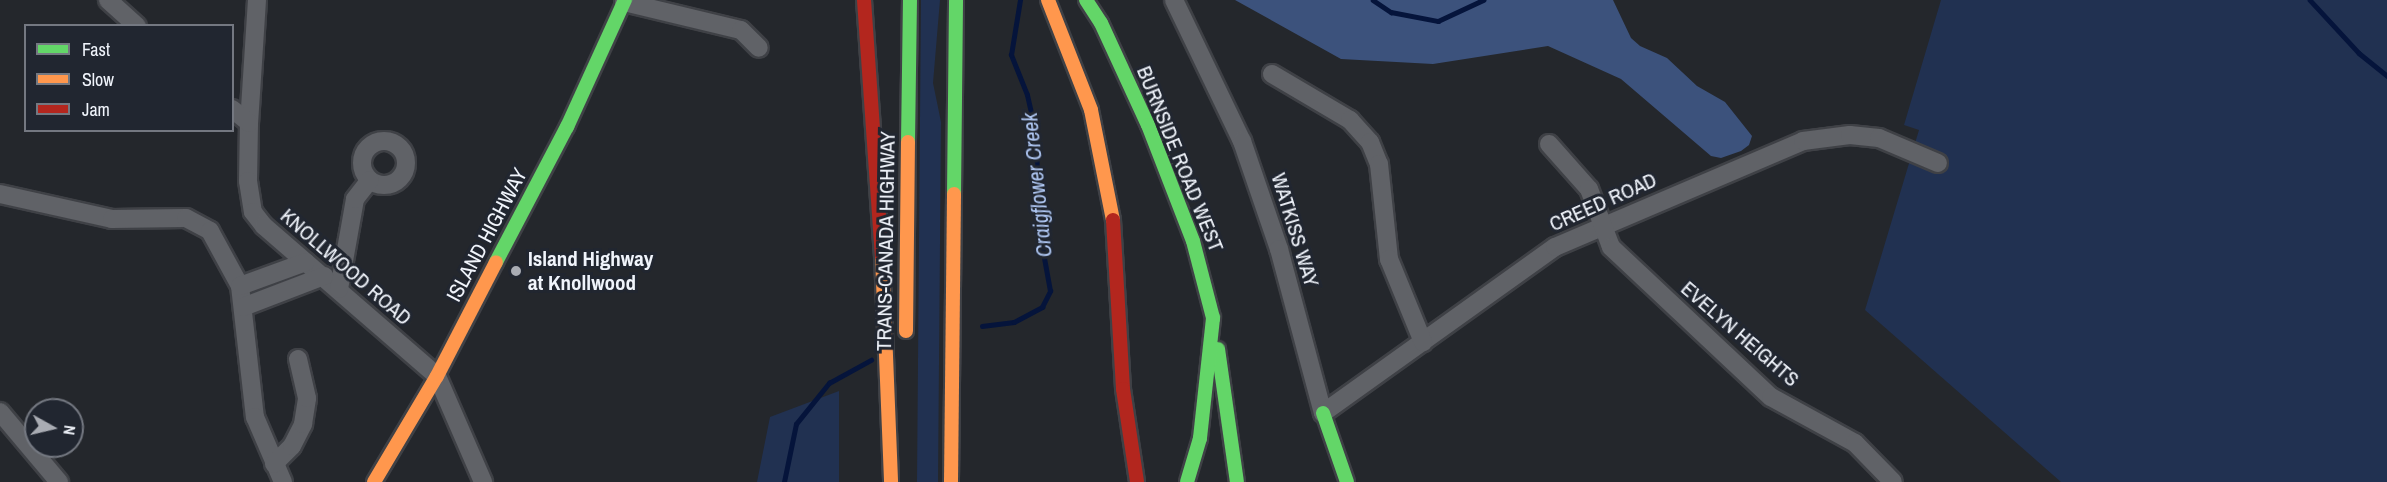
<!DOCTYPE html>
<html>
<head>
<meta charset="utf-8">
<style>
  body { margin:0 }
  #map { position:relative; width:2387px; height:482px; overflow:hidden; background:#24272c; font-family:"Archivo Narrow",sans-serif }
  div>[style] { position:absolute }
  .green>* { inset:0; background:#213151 }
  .forest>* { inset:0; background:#3c527c }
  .stream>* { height:4.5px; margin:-2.25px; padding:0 2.25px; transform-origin:2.25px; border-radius:2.25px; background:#05143b }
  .roads { filter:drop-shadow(2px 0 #3f4146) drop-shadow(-2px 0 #3f4146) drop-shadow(0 2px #3f4146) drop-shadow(0 -2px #3f4146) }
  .street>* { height:18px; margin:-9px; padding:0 9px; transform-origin:9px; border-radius:9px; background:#606267 }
  .street>.ring { margin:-9px; padding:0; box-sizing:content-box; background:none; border:18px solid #606267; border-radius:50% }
  .fast>* { height:14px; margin:-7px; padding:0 7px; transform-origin:7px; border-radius:7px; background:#63d668 }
  .slow>* { height:14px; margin:-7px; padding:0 7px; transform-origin:7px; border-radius:7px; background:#ff974d }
  .jam>* { height:14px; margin:-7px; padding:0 7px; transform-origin:7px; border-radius:7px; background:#b3261e }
  .dots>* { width:16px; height:16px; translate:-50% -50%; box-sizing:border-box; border:3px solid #212630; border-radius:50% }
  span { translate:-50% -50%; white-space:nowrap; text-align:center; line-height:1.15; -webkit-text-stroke:6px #212630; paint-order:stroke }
  .street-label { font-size:21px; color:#f0f4fb }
  .poi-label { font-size:21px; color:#f0f4fb; font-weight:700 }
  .left { translate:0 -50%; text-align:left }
  .water-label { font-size:22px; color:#afc7f3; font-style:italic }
  .legend { position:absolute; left:24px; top:24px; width:210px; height:108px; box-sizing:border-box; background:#212630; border:2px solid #747881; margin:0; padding:8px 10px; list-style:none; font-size:18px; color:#f0f4fb }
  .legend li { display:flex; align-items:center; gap:12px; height:30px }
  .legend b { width:30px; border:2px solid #747881 }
  .north { position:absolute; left:24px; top:398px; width:60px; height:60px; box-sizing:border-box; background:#212630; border:2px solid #747881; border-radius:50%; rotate:98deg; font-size:16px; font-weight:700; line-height:24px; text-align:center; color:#f0f4fb }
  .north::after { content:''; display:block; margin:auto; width:21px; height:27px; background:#a9acb3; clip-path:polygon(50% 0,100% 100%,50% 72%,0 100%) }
</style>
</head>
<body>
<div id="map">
  <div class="green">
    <div style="clip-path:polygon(921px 0,940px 0,933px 83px,941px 122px,938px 482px,917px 482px)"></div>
    <div style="clip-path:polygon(1941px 0,2387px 0,2387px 482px,2061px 482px,1865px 310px,1919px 130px,1904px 125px)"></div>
    <div style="clip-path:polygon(839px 391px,839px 482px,757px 482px,770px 417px)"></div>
  </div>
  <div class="forest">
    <div style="clip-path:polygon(1235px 0,1613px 0,1631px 38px,1640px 46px,1667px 58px,1697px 86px,1725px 102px,1752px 136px,1749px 145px,1741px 151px,1721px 158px,1711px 156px,1621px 79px,1548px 46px,1433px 64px,1341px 59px)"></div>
  </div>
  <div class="stream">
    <div style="left:1373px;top:0;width:22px;rotate:34deg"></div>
    <div style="left:1391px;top:12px;width:48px;rotate:10.8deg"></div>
    <div style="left:1438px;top:21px;width:50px;rotate:-25deg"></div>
    <div style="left:2310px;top:0;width:72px;rotate:47.2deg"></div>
    <div style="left:2359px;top:53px;width:36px;rotate:39deg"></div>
    <div style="left:982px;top:326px;width:32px;rotate:-7deg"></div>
    <div style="left:1014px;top:322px;width:32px;rotate:-28deg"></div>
    <div style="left:1042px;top:307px;width:18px;rotate:-63deg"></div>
    <div style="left:1050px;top:291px;width:67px;rotate:-100.3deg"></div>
    <div style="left:1038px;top:225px;width:90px;rotate:-91.3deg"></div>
    <div style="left:1036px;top:135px;width:41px;rotate:-102.7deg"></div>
    <div style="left:1027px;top:95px;width:43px;rotate:-111.8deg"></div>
    <div style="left:1011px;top:55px;width:56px;rotate:-80.7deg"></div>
    <div style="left:784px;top:482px;width:59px;rotate:-78.3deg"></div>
    <div style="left:796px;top:424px;width:53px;rotate:-51.2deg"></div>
    <div style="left:829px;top:383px;width:48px;rotate:-28.7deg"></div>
  </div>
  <div class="roads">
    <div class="street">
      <div style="left:108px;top:0;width:39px;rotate:42deg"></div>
      <div style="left:257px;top:0;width:123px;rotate:93.7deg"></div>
      <div style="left:249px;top:123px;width:58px;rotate:91deg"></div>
      <div style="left:248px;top:181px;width:31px;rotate:81deg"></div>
      <div style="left:253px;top:212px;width:18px;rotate:52deg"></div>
      <div style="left:264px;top:226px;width:229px;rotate:40.9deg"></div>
      <div style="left:437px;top:376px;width:116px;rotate:66.5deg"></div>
      <div style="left:1174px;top:0;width:157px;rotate:64.3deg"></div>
      <div style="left:1242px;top:141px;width:114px;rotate:71.1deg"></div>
      <div style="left:1279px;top:249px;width:170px;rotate:75deg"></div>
      <div style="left:1323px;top:413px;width:285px;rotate:-35.6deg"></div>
      <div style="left:1555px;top:247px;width:270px;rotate:-23.1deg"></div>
      <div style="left:1803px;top:141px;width:47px;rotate:-7.3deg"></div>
      <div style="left:1850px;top:135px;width:29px;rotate:6deg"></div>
      <div style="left:1879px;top:138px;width:64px;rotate:23deg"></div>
      <div style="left:624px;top:2px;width:120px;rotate:13.5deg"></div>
      <div style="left:741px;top:30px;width:25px;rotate:45deg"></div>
      <div style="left:1272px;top:74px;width:91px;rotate:30.5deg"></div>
      <div style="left:1350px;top:120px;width:30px;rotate:48deg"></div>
      <div style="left:1370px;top:142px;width:24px;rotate:68deg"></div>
      <div style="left:1379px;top:164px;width:96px;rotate:84deg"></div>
      <div style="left:1389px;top:259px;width:90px;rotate:67.7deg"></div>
      <div style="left:232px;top:109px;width:22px;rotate:39deg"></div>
      <div class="ring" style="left:362px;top:141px;width:26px;height:26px"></div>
      <div style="left:1549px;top:144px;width:60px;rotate:48.4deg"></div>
      <div style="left:1589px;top:189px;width:62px;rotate:69.2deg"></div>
      <div style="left:1611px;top:247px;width:219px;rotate:43.2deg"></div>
      <div style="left:1771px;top:397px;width:96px;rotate:28.7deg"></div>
      <div style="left:1855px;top:443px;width:54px;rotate:45.7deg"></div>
      <div style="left:0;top:194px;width:115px;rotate:12.6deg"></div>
      <div style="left:112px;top:219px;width:74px;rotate:-0.8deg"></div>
      <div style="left:186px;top:218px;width:27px;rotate:28deg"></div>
      <div style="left:210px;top:231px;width:63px;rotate:61.4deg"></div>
      <div style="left:240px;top:286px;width:132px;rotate:83.5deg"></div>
      <div style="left:255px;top:417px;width:71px;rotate:66.7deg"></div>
      <div style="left:240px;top:286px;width:70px;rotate:-20deg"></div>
      <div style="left:339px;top:289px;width:91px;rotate:-79.9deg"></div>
      <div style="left:355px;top:199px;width:24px;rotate:-52deg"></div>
      <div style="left:243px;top:307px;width:87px;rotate:-20.9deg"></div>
      <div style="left:0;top:412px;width:92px;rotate:49.9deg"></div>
      <div style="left:274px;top:464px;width:25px;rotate:-45deg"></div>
      <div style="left:292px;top:446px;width:25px;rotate:-63deg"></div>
      <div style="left:303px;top:424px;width:26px;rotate:-81deg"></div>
      <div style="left:307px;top:398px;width:40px;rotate:-103deg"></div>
    </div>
    <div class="fast">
      <div style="left:1086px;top:0;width:27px;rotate:57deg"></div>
      <div style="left:1101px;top:23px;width:112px;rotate:65.3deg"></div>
      <div style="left:1148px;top:125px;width:124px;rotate:68.8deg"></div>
      <div style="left:1193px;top:241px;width:80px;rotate:75.4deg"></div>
      <div style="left:908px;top:142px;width:142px;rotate:-89.2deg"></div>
      <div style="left:954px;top:194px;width:194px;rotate:-89.4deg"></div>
      <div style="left:496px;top:262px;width:153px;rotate:-62.3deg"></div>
      <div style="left:567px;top:127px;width:140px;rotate:-65.5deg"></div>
      <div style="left:1218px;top:349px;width:134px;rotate:81.9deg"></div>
      <div style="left:1323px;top:413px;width:73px;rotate:70.8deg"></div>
      <div style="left:1187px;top:482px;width:46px;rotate:-73.5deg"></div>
      <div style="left:1200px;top:438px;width:121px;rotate:-83.8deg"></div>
    </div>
    <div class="slow">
      <div style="left:1048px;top:0;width:118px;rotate:68.6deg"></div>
      <div style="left:1091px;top:110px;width:112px;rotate:78.7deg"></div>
      <div style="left:882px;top:256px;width:226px;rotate:87.7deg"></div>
      <div style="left:906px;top:331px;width:189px;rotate:-89.4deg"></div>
      <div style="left:374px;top:482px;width:123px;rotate:-59.3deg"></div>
      <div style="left:437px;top:376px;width:128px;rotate:-62.6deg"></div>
      <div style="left:951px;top:482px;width:288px;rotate:-89.4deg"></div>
    </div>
    <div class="jam">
      <div style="left:864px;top:0;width:257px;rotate:86deg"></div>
      <div style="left:1113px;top:220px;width:169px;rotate:86.6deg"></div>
      <div style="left:1123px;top:389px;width:94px;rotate:81.4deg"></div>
    </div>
  </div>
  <div class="dots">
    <div style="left:516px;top:271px;background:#a9acb3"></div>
  </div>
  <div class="street-label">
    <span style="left:1180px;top:159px;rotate:68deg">BURNSIDE ROAD WEST</span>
    <span style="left:1603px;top:202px;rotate:-24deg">CREED ROAD</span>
    <span style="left:1295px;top:230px;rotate:73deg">WATKISS WAY</span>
    <span style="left:487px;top:235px;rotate:-62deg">ISLAND HIGHWAY</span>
    <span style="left:886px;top:241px;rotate:-89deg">TRANS-CANADA HIGHWAY</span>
    <span style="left:346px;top:267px;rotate:41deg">KNOLLWOOD ROAD</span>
    <span style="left:1740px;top:334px;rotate:41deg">EVELYN HEIGHTS</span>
  </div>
  <div class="poi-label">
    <span class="left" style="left:528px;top:271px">Island Highway<br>at Knollwood</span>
  </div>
  <div class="water-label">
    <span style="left:1037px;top:185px;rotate:-96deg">Craigflower Creek</span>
  </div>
  <ul class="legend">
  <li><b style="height:8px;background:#63d668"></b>Fast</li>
  <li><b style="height:8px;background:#ff974d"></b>Slow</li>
  <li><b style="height:8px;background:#b3261e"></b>Jam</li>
  </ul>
  <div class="north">N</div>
</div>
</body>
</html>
